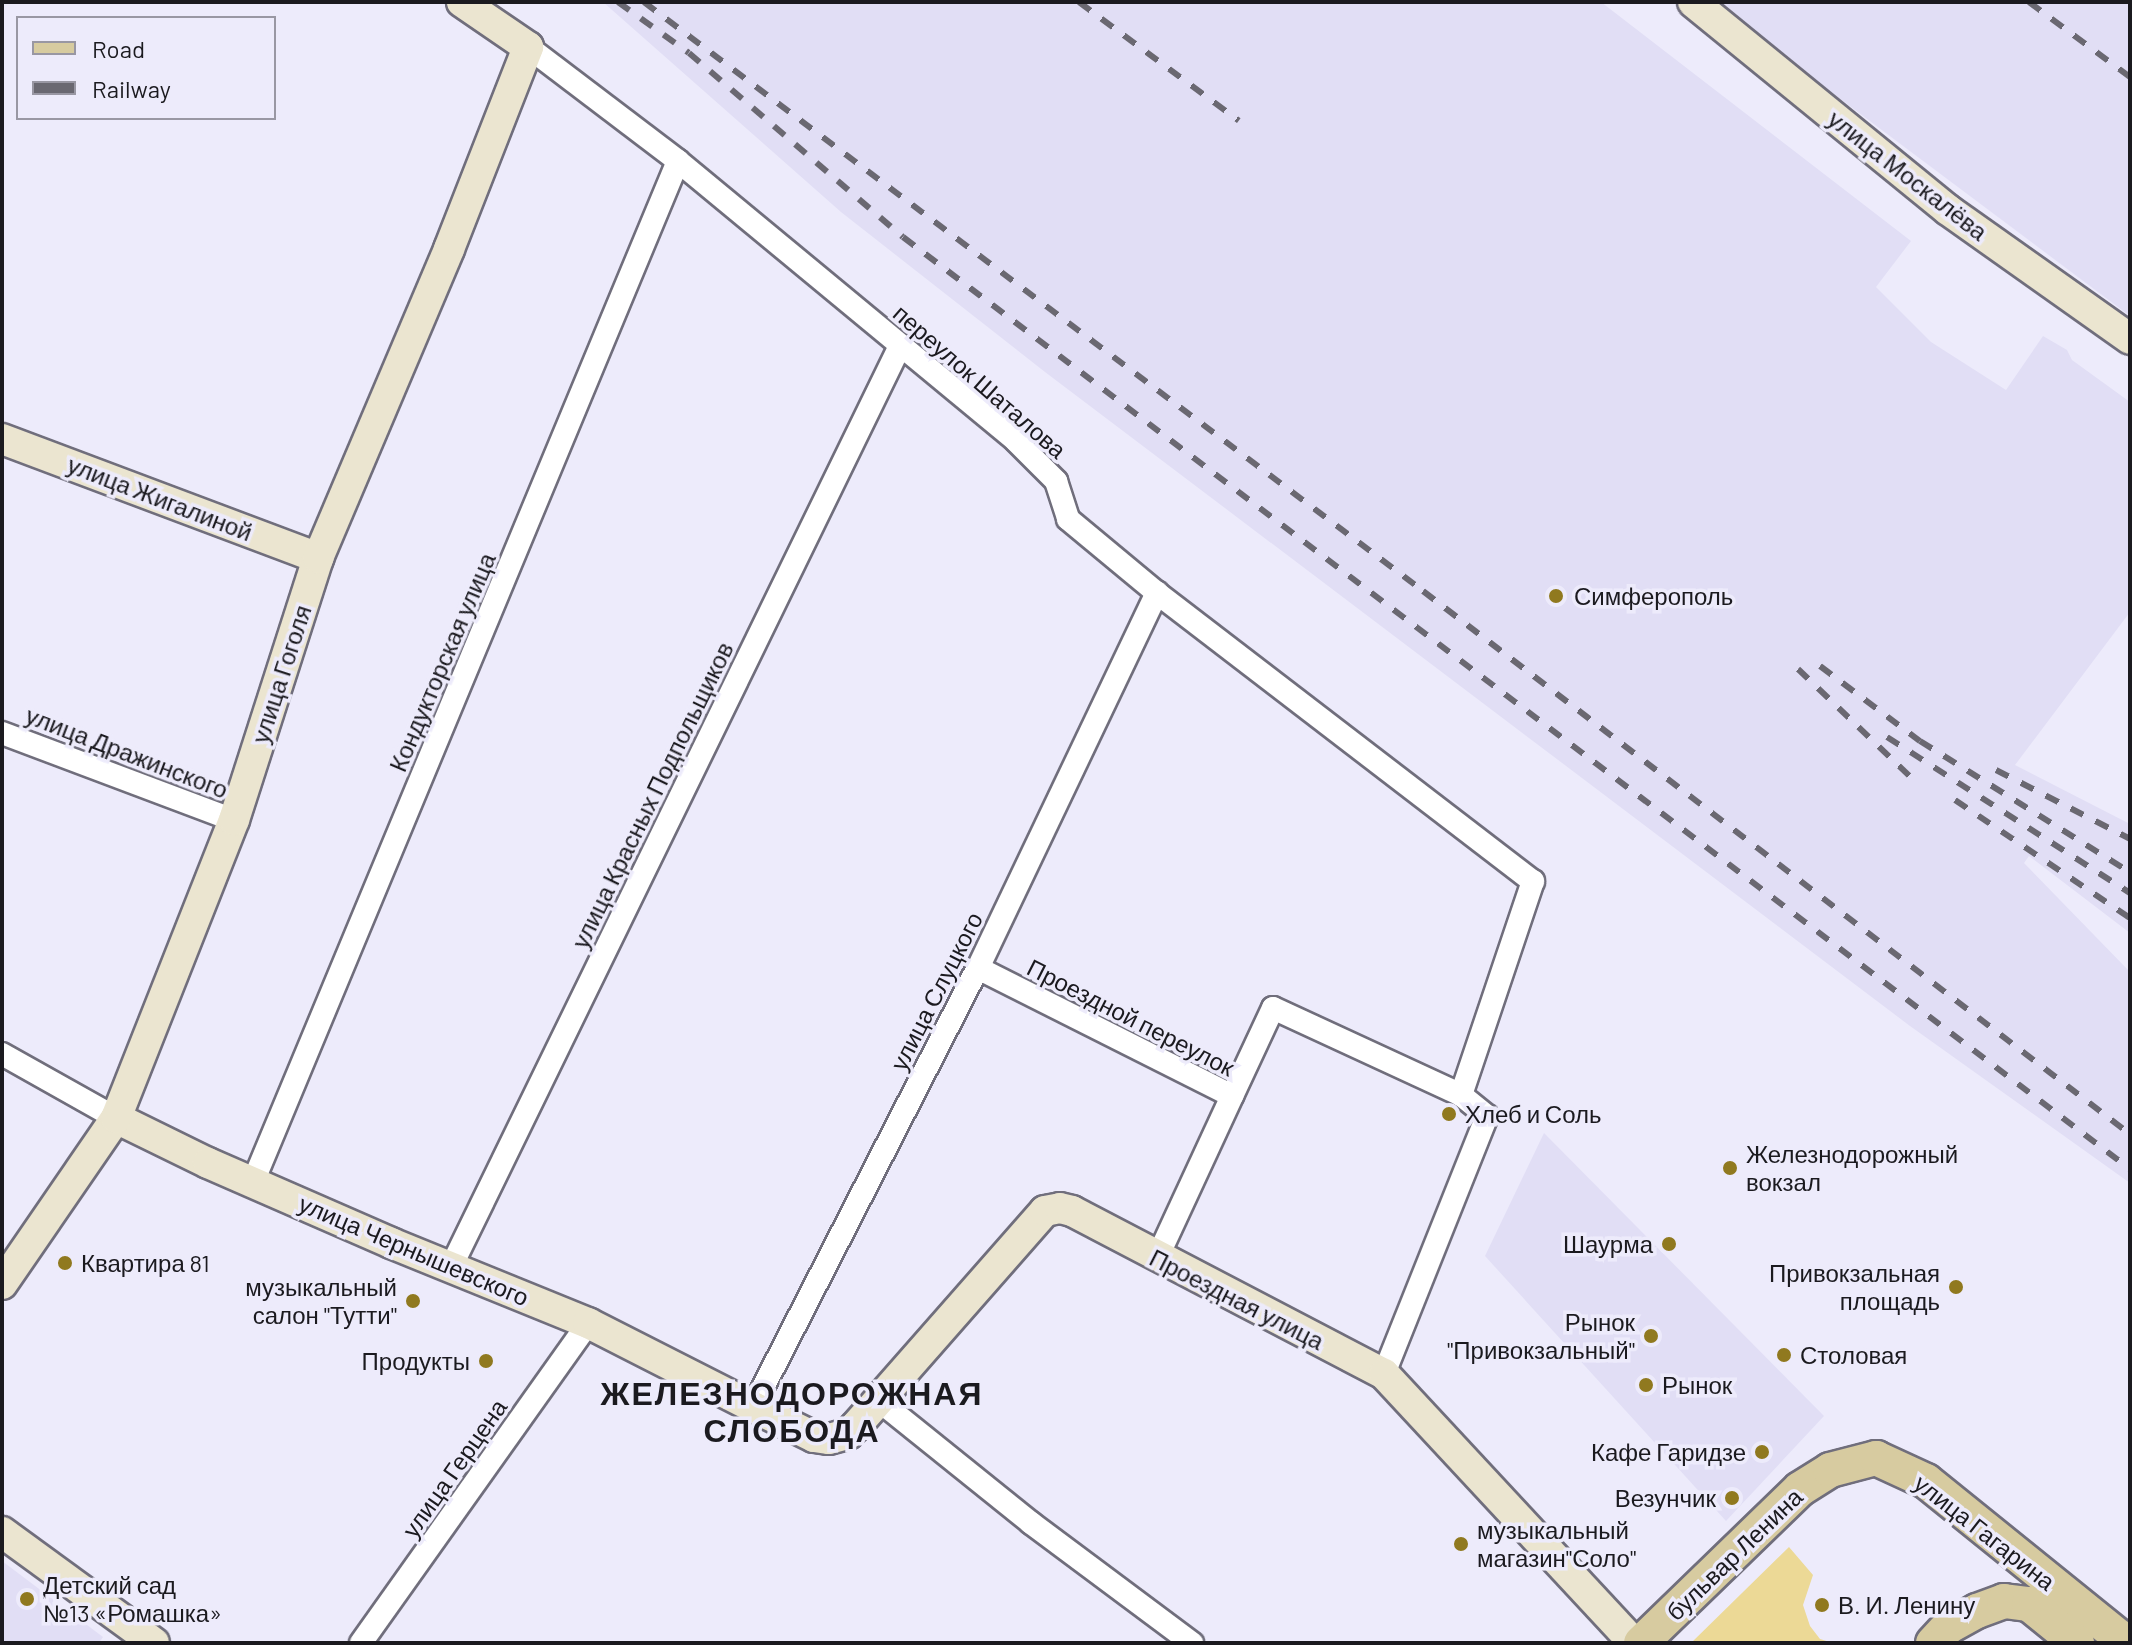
<!DOCTYPE html>
<html>
<head>
<meta charset="utf-8">
<style>
  body { margin:0 }
  #map { position:relative; width:2132px; height:1645px; overflow:hidden; background:#edebfb; font-family:Barlow,sans-serif }
  div>[style] { position:absolute }
  .built>* { inset:0; background:#e1def5 }
  .green>* { inset:0; background:#ecd996 }
  .roads { filter:drop-shadow(2px 0 #706e7c) drop-shadow(-2px 0 #706e7c) drop-shadow(0 2px #706e7c) drop-shadow(0 -2px #706e7c) }
  .street>* { height:22px; margin:-11px; padding:0 11px; transform-origin:11px; border-radius:11px; background:#fff }
  .secondary>* { height:30px; margin:-15px; padding:0 15px; transform-origin:15px; border-radius:15px; background:#ebe5d0 }
  .primary>* { height:34px; margin:-17px; padding:0 17px; transform-origin:17px; border-radius:17px; background:#d7cba0 }
  .rail>* { height:6px; margin-top:-3px; transform-origin:0; background:repeating-linear-gradient(90deg,#6a6871 0 14px,transparent 0 28px) }
  .dots>* { width:22px; height:22px; translate:-50% -50%; box-sizing:border-box; border:4px solid #edebfb; border-radius:50% }
  span { translate:-50% -50%; white-space:nowrap; text-align:center; line-height:1.15; -webkit-text-stroke:7px #edebfb; paint-order:stroke }
  .street-label { font-size:24px; color:#1b1a1f }
  .poi-label { font-size:24px; color:#1b1a1f }
  .left { translate:0 -50%; text-align:left }
  .right { translate:-100% -50%; text-align:right }
  .district-label { font-size:32px; color:#1b1a1f; font-weight:700; letter-spacing:2px }
  .frame { position:absolute; inset:0; border:4px solid #1b1a1f; pointer-events:none }
  .legend { position:absolute; left:16px; top:16px; width:260px; height:104px; box-sizing:border-box; background:#edebfb; border:2px solid #9997a3; margin:0; padding:10px 14px; list-style:none; font-size:24px; color:#1b1a1f }
  .legend li { display:flex; align-items:center; gap:16px; height:40px }
  .legend b { width:40px; border:2px solid #9997a3 }
</style>
</head>
<body>
<div id="map">
  <div class="built">
    <div style="clip-path:polygon(603px 2px,1601px 2px,1911px 241px,1876px 287px,1931px 342px,2006px 390px,2043px 336px,2067px 350px,2072px 360px,2130px 402px,2130px 612px,2015px 765px,2130px 824px,2130px 933px,2029px 856px,2024px 863px,2130px 972px,2130px 1183px,1910px 1026px,1045px 372px,841px 212px)"></div>
    <div style="clip-path:polygon(1718px 2px,2130px 2px,2130px 316px,1799px 68px)"></div>
    <div style="clip-path:polygon(1544px 1133px,1824px 1416px,1726px 1521px,1485px 1256px)"></div>
    <div style="clip-path:polygon(2px 1561px,103px 1637px,99px 1643px,2px 1643px)"></div>
  </div>
  <div class="green">
    <div style="clip-path:polygon(1789px 1547px,1813px 1575px,1803px 1605px,1810px 1626px,1820px 1639px,1833px 1643px,1691px 1643px)"></div>
  </div>
  <div class="roads">
    <div class="street">
      <div style="left:528px;top:47px;width:188px;rotate:37.2deg"></div>
      <div style="left:678px;top:161px;width:439px;rotate:39.6deg"></div>
      <div style="left:1016px;top:441px;width:57px;rotate:45deg"></div>
      <div style="left:1056px;top:481px;width:40px;rotate:72deg"></div>
      <div style="left:1068px;top:519px;width:116px;rotate:39.7deg"></div>
      <div style="left:1157px;top:593px;width:474px;rotate:37.5deg"></div>
      <div style="left:1533px;top:881px;width:226px;rotate:108.6deg"></div>
      <div style="left:1461px;top:1095px;width:33px;rotate:39deg"></div>
      <div style="left:1487px;top:1116px;width:278px;rotate:111.8deg"></div>
      <div style="left:2px;top:733px;width:248px;rotate:20.6deg"></div>
      <div style="left:978px;top:968px;width:284px;rotate:26.7deg"></div>
      <div style="left:1232px;top:1096px;width:179px;rotate:114.8deg"></div>
      <div style="left:2px;top:1054px;width:131px;rotate:29.3deg"></div>
      <div style="left:1232px;top:1096px;width:97px;rotate:-65deg"></div>
      <div style="left:1273px;top:1008px;width:207px;rotate:24.8deg"></div>
      <div style="left:253px;top:1182px;width:1106px;rotate:-67.4deg"></div>
      <div style="left:451px;top:1267px;width:1025px;rotate:-64.01deg"></div>
      <div style="left:877px;top:1399px;width:198px;rotate:38.8deg"></div>
      <div style="left:1031px;top:1523px;width:201px;rotate:36.7deg"></div>
      <div style="left:753px;top:1407px;width:493px;rotate:-62.9deg"></div>
      <div style="left:978px;top:968px;width:416px;rotate:-64.5deg"></div>
      <div style="left:361px;top:1643px;width:392px;rotate:-54.6deg"></div>
    </div>
    <div class="secondary">
      <div style="left:1693px;top:2px;width:329px;rotate:39.2deg"></div>
      <div style="left:1948px;top:210px;width:223px;rotate:35.3deg"></div>
      <div style="left:2px;top:439px;width:338px;rotate:20.6deg"></div>
      <div style="left:116px;top:1118px;width:102px;rotate:26.1deg"></div>
      <div style="left:208px;top:1163px;width:200px;rotate:23.6deg"></div>
      <div style="left:391px;top:1243px;width:213px;rotate:22.1deg"></div>
      <div style="left:588px;top:1323px;width:185px;rotate:27deg"></div>
      <div style="left:753px;top:1407px;width:68px;rotate:26.2deg"></div>
      <div style="left:814px;top:1437px;width:15px;rotate:8deg"></div>
      <div style="left:829px;top:1439px;width:20px;rotate:-15deg"></div>
      <div style="left:848px;top:1434px;width:11px;rotate:-45deg"></div>
      <div style="left:856px;top:1426px;width:286px;rotate:-48.7deg"></div>
      <div style="left:1045px;top:1211px;width:15px;rotate:-11deg"></div>
      <div style="left:1060px;top:1208px;width:12px;rotate:14deg"></div>
      <div style="left:1072px;top:1211px;width:352px;rotate:27.6deg"></div>
      <div style="left:1384px;top:1374px;width:367px;rotate:47.1deg"></div>
      <div style="left:2px;top:1284px;width:201px;rotate:-55.5deg"></div>
      <div style="left:116px;top:1118px;width:321px;rotate:-68.4deg"></div>
      <div style="left:234px;top:820px;width:275px;rotate:-72.2deg"></div>
      <div style="left:318px;top:558px;width:336px;rotate:-67deg"></div>
      <div style="left:449px;top:249px;width:217px;rotate:-68.6deg"></div>
      <div style="left:528px;top:47px;width:80px;rotate:-145.7deg"></div>
      <div style="left:2px;top:1532px;width:188px;rotate:36.1deg"></div>
    </div>
    <div class="primary">
      <div style="left:1641px;top:1643px;width:221px;rotate:-44.1deg"></div>
      <div style="left:1800px;top:1489px;width:36px;rotate:-32deg"></div>
      <div style="left:1830px;top:1470px;width:48px;rotate:-14.6deg"></div>
      <div style="left:1876px;top:1458px;width:55px;rotate:24.7deg"></div>
      <div style="left:1926px;top:1481px;width:258px;rotate:38.9deg"></div>
      <div style="left:1933px;top:1643px;width:22px;rotate:-47deg"></div>
      <div style="left:1948px;top:1627px;width:33px;rotate:-29deg"></div>
      <div style="left:1977px;top:1611px;width:29px;rotate:-20deg"></div>
      <div style="left:2004px;top:1601px;width:25px;rotate:7deg"></div>
      <div style="left:2029px;top:1604px;width:62px;rotate:39.1deg"></div>
    </div>
  </div>
  <div class="rail">
    <div style="left:618px;top:2px;width:87px;rotate:35.7deg"></div>
    <div style="left:689px;top:53px;width:282px;rotate:40.7deg"></div>
    <div style="left:903px;top:237px;width:1541px;rotate:37.22deg"></div>
    <div style="left:644px;top:2px;width:977px;rotate:37.09deg"></div>
    <div style="left:1423px;top:591px;width:891px;rotate:37.53deg"></div>
    <div style="left:1079px;top:2px;width:199px;rotate:36.6deg"></div>
    <div style="left:2029px;top:2px;width:126px;rotate:36.6deg"></div>
    <div style="left:1820px;top:666px;width:125px;rotate:36.9deg"></div>
    <div style="left:1920px;top:741px;width:248px;rotate:32deg"></div>
    <div style="left:1798px;top:669px;width:163px;rotate:43.8deg"></div>
    <div style="left:1887px;top:737px;width:289px;rotate:32.7deg"></div>
    <div style="left:1996px;top:770px;width:151px;rotate:27.2deg"></div>
    <div style="left:1955px;top:800px;width:211px;rotate:34deg"></div>
  </div>
  <div class="dots">
    <div style="left:1556px;top:596px;background:#90791f"></div>
    <div style="left:1449px;top:1114px;background:#90791f"></div>
    <div style="left:1730px;top:1168px;background:#90791f"></div>
    <div style="left:1669px;top:1244px;background:#90791f"></div>
    <div style="left:65px;top:1263px;background:#90791f"></div>
    <div style="left:1956px;top:1287px;background:#90791f"></div>
    <div style="left:413px;top:1301px;background:#90791f"></div>
    <div style="left:1651px;top:1336px;background:#90791f"></div>
    <div style="left:1784px;top:1355px;background:#90791f"></div>
    <div style="left:486px;top:1361px;background:#90791f"></div>
    <div style="left:1646px;top:1385px;background:#90791f"></div>
    <div style="left:1762px;top:1452px;background:#90791f"></div>
    <div style="left:1732px;top:1498px;background:#90791f"></div>
    <div style="left:1461px;top:1544px;background:#90791f"></div>
    <div style="left:27px;top:1599px;background:#90791f"></div>
    <div style="left:1822px;top:1605px;background:#90791f"></div>
  </div>
  <div class="street-label">
    <span style="left:1908px;top:175px;rotate:38deg">улица Москалёва</span>
    <span style="left:980px;top:381px;rotate:41deg">переулок Шаталова</span>
    <span style="left:160px;top:498px;rotate:21deg">улица Жигалиной</span>
    <span style="left:442px;top:662px;rotate:-67deg">Кондукторская улица</span>
    <span style="left:281px;top:674px;rotate:-72deg">улица Гоголя</span>
    <span style="left:127px;top:752px;rotate:21deg">улица Дражинского</span>
    <span style="left:652px;top:795px;rotate:-64deg">улица Красных Подпольщиков</span>
    <span style="left:936px;top:991px;rotate:-63deg">улица Слуцкого</span>
    <span style="left:1131px;top:1017px;rotate:27deg">Проездной переулок</span>
    <span style="left:414px;top:1250px;rotate:23deg">улица Чернышевского</span>
    <span style="left:1237px;top:1299px;rotate:27deg">Проездная улица</span>
    <span style="left:454px;top:1468px;rotate:-55deg">улица Герцена</span>
    <span style="left:1985px;top:1532px;rotate:38deg">улица Гагарина</span>
    <span style="left:1734px;top:1554px;rotate:-44deg">бульвар Ленина</span>
  </div>
  <div class="poi-label">
    <span class="left" style="left:1574px;top:596px">Симферополь</span>
    <span class="left" style="left:1465px;top:1114px">Хлеб и Соль</span>
    <span class="left" style="left:1746px;top:1168px">Железнодорожный<br>вокзал</span>
    <span class="right" style="left:1653px;top:1244px">Шаурма</span>
    <span class="left" style="left:81px;top:1263px">Квартира 81</span>
    <span class="right" style="left:1940px;top:1287px">Привокзальная<br>площадь</span>
    <span class="right" style="left:397px;top:1301px">музыкальный<br>салон "Тутти"</span>
    <span class="right" style="left:1635px;top:1336px">Рынок<br>"Привокзальный"</span>
    <span class="left" style="left:1800px;top:1355px">Столовая</span>
    <span class="right" style="left:470px;top:1361px">Продукты</span>
    <span class="left" style="left:1662px;top:1385px">Рынок</span>
    <span class="right" style="left:1746px;top:1452px">Кафе Гаридзе</span>
    <span class="right" style="left:1716px;top:1498px">Везунчик</span>
    <span class="left" style="left:1477px;top:1544px">музыкальный<br>магазин"Соло"</span>
    <span class="left" style="left:43px;top:1599px">Детский сад<br>№13 «Ромашка»</span>
    <span class="left" style="left:1838px;top:1605px">В. И. Ленину</span>
  </div>
  <div class="district-label">
    <span style="left:792px;top:1411px">ЖЕЛЕЗНОДОРОЖНАЯ<br>СЛОБОДА</span>
  </div>
  <div class="frame"></div>
  <ul class="legend">
  <li><b style="height:10px;background:#d7cba0"></b>Road</li>
  <li><b style="height:10px;background:#6a6871"></b>Railway</li>
  </ul>
</div>
</body>
</html>
